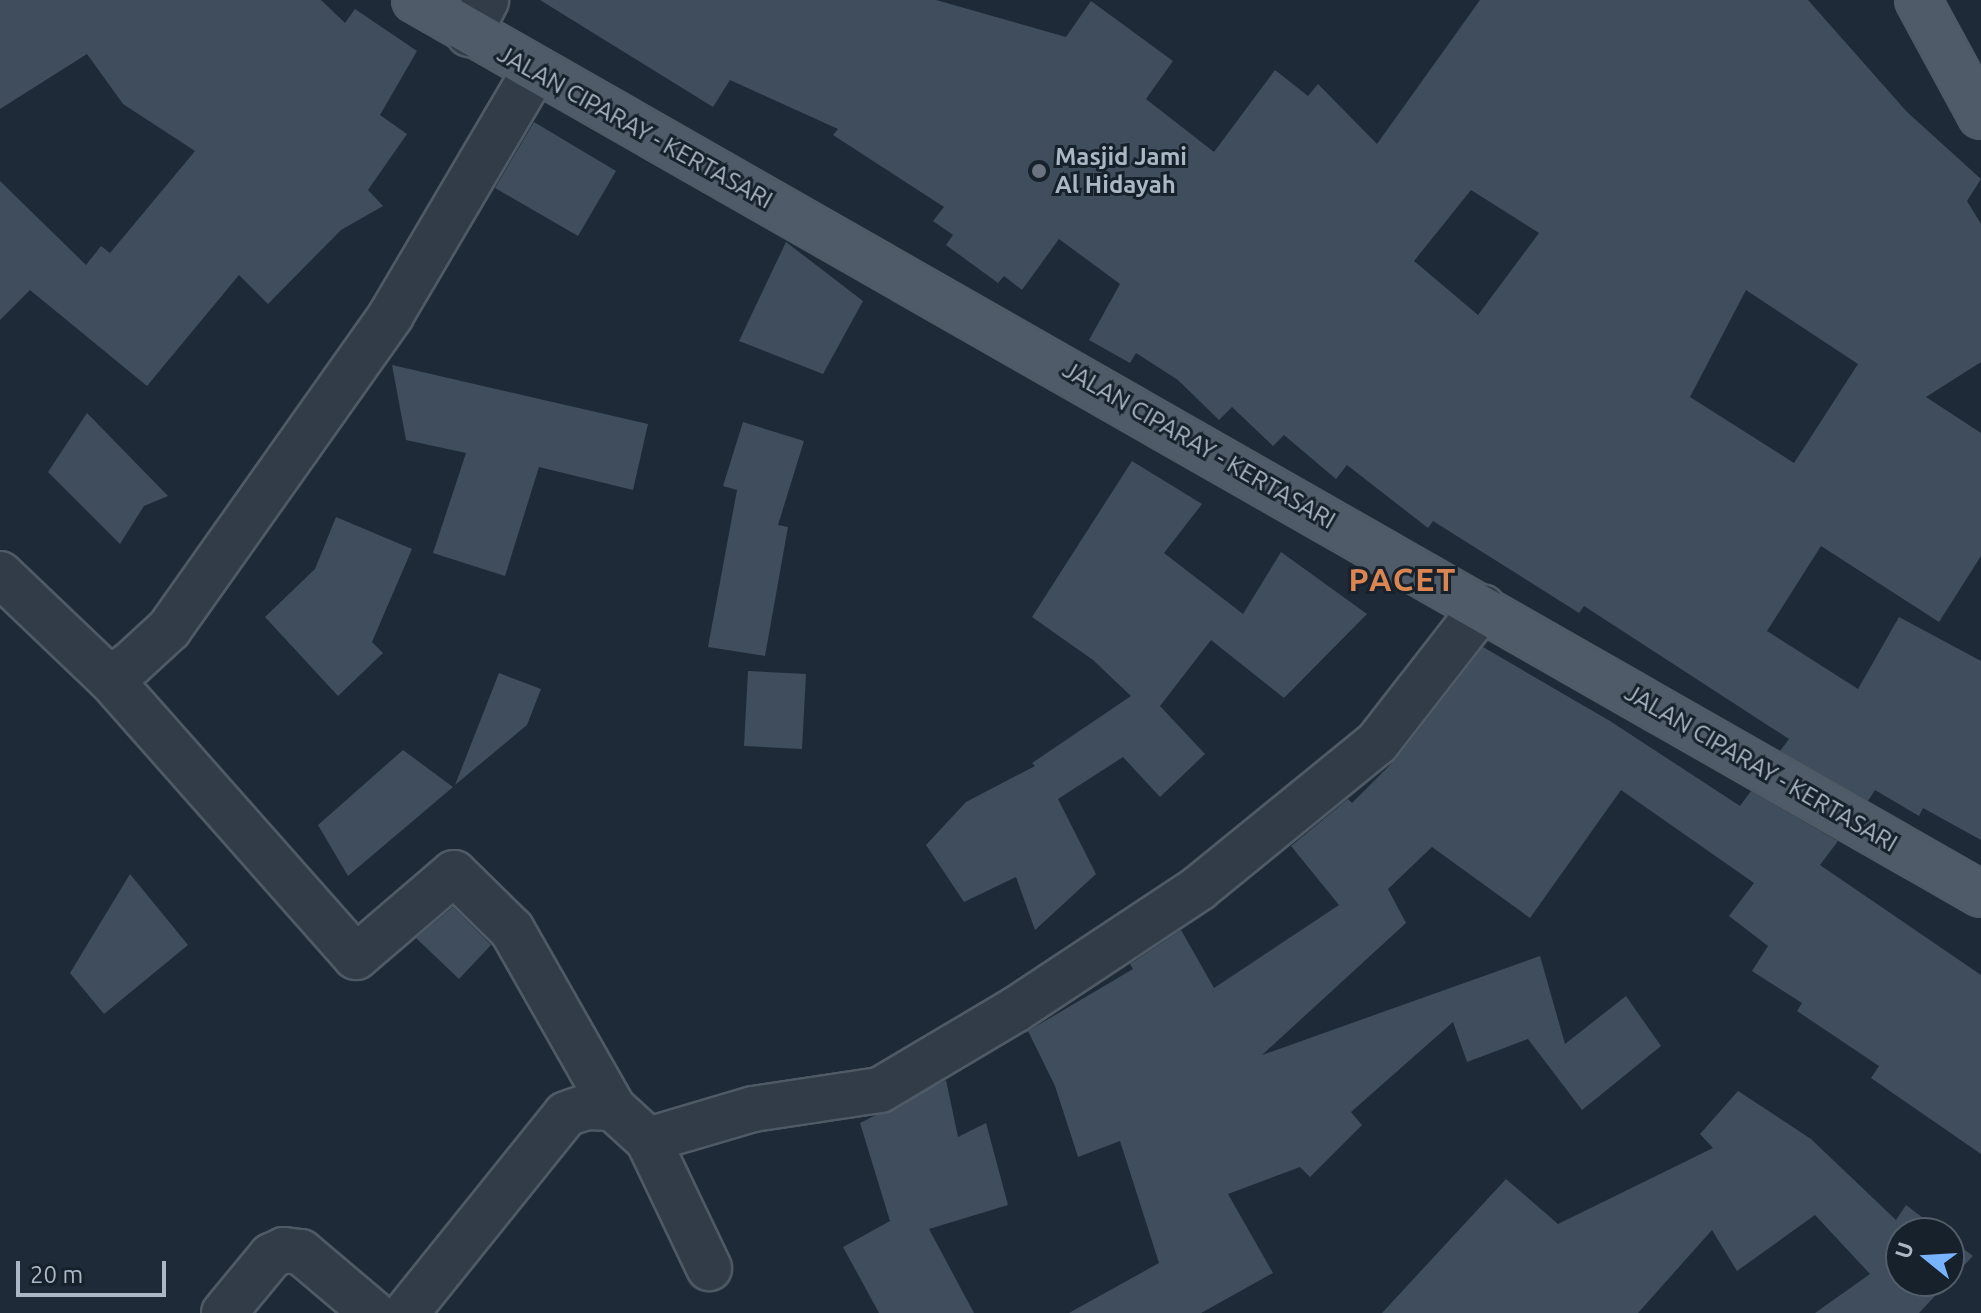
<!DOCTYPE html>
<html>
<head>
<meta charset="utf-8">
<style>
  body { margin:0 }
  #map { position:relative; width:1981px; height:1313px; overflow:hidden; background:#1e2a37; font-family:Ubuntu,sans-serif }
  div>[style] { position:absolute }
  .building>* { inset:0; background:#3f4d5d }
  .roads { filter:drop-shadow(2px 0 #4f5a66) drop-shadow(-2px 0 #4f5a66) drop-shadow(0 2px #4f5a66) drop-shadow(0 -2px #4f5a66) }
  .minor>* { height:44px; margin:-22px; padding:0 22px; transform-origin:22px; border-radius:22px; background:#313c48 }
  .major>* { height:44px; margin:-22px; padding:0 22px; transform-origin:22px; border-radius:22px; background:#4f5b68 }
  .dots>* { width:22px; height:22px; translate:-50% -50%; box-sizing:border-box; border:4px solid #17212c; border-radius:50% }
  span { translate:-50% -50%; white-space:nowrap; text-align:center; line-height:1.15; -webkit-text-stroke:6px #17212c; paint-order:stroke }
  .street-label { font-size:24px; color:#abb7c5 }
  .poi-label { font-size:24px; color:#abb7c5; font-weight:700 }
  .left { translate:0 -50%; text-align:left }
  .district-label { font-size:32px; color:#da8552; font-weight:700; letter-spacing:2px }
  .north { position:absolute; left:1885px; top:1217px; width:80px; height:80px; box-sizing:border-box; background:#17212c; border:2px solid #525d69; border-radius:50%; rotate:288deg; font-size:22px; font-weight:700; line-height:32px; text-align:center; color:#abb7c5 }
  .north::after { content:''; display:block; margin:auto; width:28px; height:36px; background:#77b3ff; clip-path:polygon(50% 0,100% 100%,50% 72%,0 100%) }
  .scale { position:absolute; left:16px; top:1261px; width:150px; height:36px; box-sizing:border-box; border:4px solid #abb7c5; border-top:0; padding-left:10px; font-size:24px; line-height:28px; white-space:nowrap; color:#abb7c5; -webkit-text-stroke:6px #17212c; paint-order:stroke }
</style>
</head>
<body>
<div id="map">
  <div class="building">
    <div style="clip-path:polygon(0 0,321px 0,345px 23px,355px 9px,417px 51px,380px 115px,407px 134px,368px 190px,383px 206px,341px 230px,268px 304px,239px 275px,147px 386px,30px 290px,0 320px,0 181px,86px 265px,101px 246px,110px 253px,195px 151px,123px 104px,87px 54px,0 109px)"></div>
    <div style="clip-path:polygon(evenodd,540px 0,936px 0,1066px 37px,1091px 1px,1173px 61px,1146px 99px,1214px 152px,1275px 70px,1308px 96px,1318px 84px,1377px 144px,1480px 0,1808px 0,1907px 112px,1981px 179px,1967px 201px,1981px 224px,1981px 362px,1926px 397px,1981px 433px,1981px 556px,1939px 622px,1821px 546px,1767px 631px,1858px 689px,1899px 617px,1981px 661px,1981px 840px,1923px 808px,1919px 816px,1875px 790px,1868px 801px,1780px 751px,1789px 739px,1584px 606px,1579px 613px,1433px 521px,1428px 528px,1347px 465px,1336px 479px,1284px 435px,1273px 446px,1232px 407px,1219px 420px,1178px 380px,1136px 353px,1130px 363px,1089px 340px,1120px 284px,1059px 239px,1022px 290px,1004px 276px,998px 283px,946px 245px,953px 235px,933px 221px,944px 207px,833px 135px,838px 129px,730px 80px,713px 107px,540px 0,1471px 190px,1539px 233px,1478px 315px,1414px 261px,1471px 190px,540px 0,1746px 290px,1858px 364px,1794px 463px,1690px 397px,1746px 290px)"></div>
    <div style="clip-path:polygon(534px 122px,616px 171px,578px 236px,495px 188px)"></div>
    <div style="clip-path:polygon(786px 242px,863px 301px,823px 374px,739px 341px)"></div>
    <div style="clip-path:polygon(392px 365px,648px 424px,633px 490px,539px 467px,505px 576px,433px 553px,466px 453px,406px 440px)"></div>
    <div style="clip-path:polygon(87px 413px,168px 496px,144px 506px,120px 544px,48px 472px)"></div>
    <div style="clip-path:polygon(743px 422px,804px 441px,778px 525px,788px 527px,765px 656px,708px 647px,737px 490px,723px 486px)"></div>
    <div style="clip-path:polygon(1132px 461px,1202px 504px,1164px 553px,1243px 614px,1281px 552px,1367px 614px,1284px 698px,1211px 640px,1160px 706px,1205px 754px,1160px 797px,1123px 757px,1058px 799px,1096px 874px,1035px 930px,1016px 877px,964px 902px,926px 845px,966px 802px,1035px 766px,1032px 763px,1131px 696px,1093px 660px,1032px 617px)"></div>
    <div style="clip-path:polygon(336px 517px,412px 549px,372px 642px,383px 653px,338px 696px,265px 617px,315px 569px)"></div>
    <div style="clip-path:polygon(1483px 647px,1610px 721px,1740px 806px,1751px 791px,1838px 841px,1820px 865px,1981px 975px,1981px 1154px,1871px 1078px,1879px 1066px,1797px 1011px,1802px 1003px,1752px 971px,1768px 946px,1729px 916px,1754px 883px,1621px 790px,1530px 918px,1432px 847px,1388px 889px,1406px 923px,1262px 1055px,1540px 956px,1565px 1044px,1626px 996px,1661px 1046px,1582px 1110px,1528px 1039px,1467px 1062px,1453px 1022px,1351px 1112px,1362px 1125px,1310px 1177px,1300px 1167px,1228px 1194px,1273px 1273px,1201px 1313px,1069px 1313px,1159px 1263px,1120px 1141px,1078px 1157px,1055px 1086px,1028px 1031px,1133px 969px,1130px 964px,1181px 930px,1214px 988px,1339px 905px,1291px 846px,1348px 799px,1352px 803px,1396px 759px)"></div>
    <div style="clip-path:polygon(748px 671px,806px 674px,802px 749px,744px 746px)"></div>
    <div style="clip-path:polygon(499px 673px,541px 689px,527px 725px,455px 785px)"></div>
    <div style="clip-path:polygon(403px 750px,453px 787px,348px 876px,318px 825px)"></div>
    <div style="clip-path:polygon(130px 874px,188px 945px,104px 1014px,70px 973px)"></div>
    <div style="clip-path:polygon(453px 907px,491px 945px,459px 979px,416px 938px)"></div>
    <div style="clip-path:polygon(946px 1080px,958px 1137px,986px 1123px,1008px 1205px,929px 1229px,974px 1313px,879px 1313px,843px 1247px,890px 1221px,860px 1123px)"></div>
    <div style="clip-path:polygon(1738px 1091px,1811px 1139px,1896px 1220px,1906px 1205px,1943px 1233px,1901px 1233px,1901px 1281px,1949px 1281px,1919px 1313px,1815px 1313px,1870px 1274px,1815px 1215px,1737px 1271px,1712px 1230px,1638px 1313px,1382px 1313px,1506px 1179px,1558px 1224px,1713px 1148px,1700px 1134px)"></div>
    <div style="clip-path:polygon(1949px 1238px,1973px 1256px,1949px 1281px)"></div>
  </div>
  <div class="roads">
    <div class="minor">
      <div style="left:469px;top:34px;width:38px;rotate:-63deg"></div>
      <div style="left:0;top:574px;width:152px;rotate:43.7deg"></div>
      <div style="left:110px;top:679px;width:26px;rotate:-36deg"></div>
      <div style="left:131px;top:664px;width:52px;rotate:-42.6deg"></div>
      <div style="left:169px;top:629px;width:385px;rotate:-54.7deg"></div>
      <div style="left:391px;top:315px;width:283px;rotate:-59.5deg"></div>
      <div style="left:110px;top:679px;width:371px;rotate:48.5deg"></div>
      <div style="left:356px;top:957px;width:129px;rotate:-40.6deg"></div>
      <div style="left:454px;top:873px;width:81px;rotate:44.5deg"></div>
      <div style="left:512px;top:930px;width:205px;rotate:60.4deg"></div>
      <div style="left:648px;top:1140px;width:142px;rotate:64.5deg"></div>
      <div style="left:224px;top:1313px;width:74px;rotate:-50.5deg"></div>
      <div style="left:271px;top:1256px;width:14px;rotate:-25deg"></div>
      <div style="left:284px;top:1250px;width:17px;rotate:7deg"></div>
      <div style="left:301px;top:1252px;width:94px;rotate:40.3deg"></div>
      <div style="left:406px;top:1313px;width:255px;rotate:-51.2deg"></div>
      <div style="left:566px;top:1114px;width:21px;rotate:-19deg"></div>
      <div style="left:586px;top:1107px;width:27px;rotate:2deg"></div>
      <div style="left:613px;top:1108px;width:47px;rotate:42.4deg"></div>
      <div style="left:648px;top:1140px;width:109px;rotate:-16.4deg"></div>
      <div style="left:753px;top:1109px;width:128px;rotate:-8.5deg"></div>
      <div style="left:880px;top:1090px;width:157px;rotate:-30.7deg"></div>
      <div style="left:1015px;top:1010px;width:221px;rotate:-33.5deg"></div>
      <div style="left:1199px;top:888px;width:230px;rotate:-39.2deg"></div>
      <div style="left:1377px;top:743px;width:172px;rotate:-52.1deg"></div>
    </div>
    <div class="major">
      <div style="left:415px;top:0;width:1803px;rotate:29.72deg"></div>
      <div style="left:1918px;top:0;width:132px;rotate:61.5deg"></div>
    </div>
  </div>
  <div class="dots">
    <div style="left:1039px;top:171px;background:#6b7280"></div>
  </div>
  <div class="street-label">
    <span style="left:635px;top:127px;rotate:29deg">JALAN CIPARAY - KERTASARI</span>
    <span style="left:1199px;top:445px;rotate:30deg">JALAN CIPARAY - KERTASARI</span>
    <span style="left:1761px;top:768px;rotate:30deg">JALAN CIPARAY - KERTASARI</span>
  </div>
  <div class="poi-label">
    <span class="left" style="left:1055px;top:171px">Masjid Jami<br>Al Hidayah</span>
  </div>
  <div class="district-label">
    <span style="left:1403px;top:579px">PACET</span>
  </div>
  <div class="north">U</div>
  <div class="scale">20 m</div>
</div>
</body>
</html>
